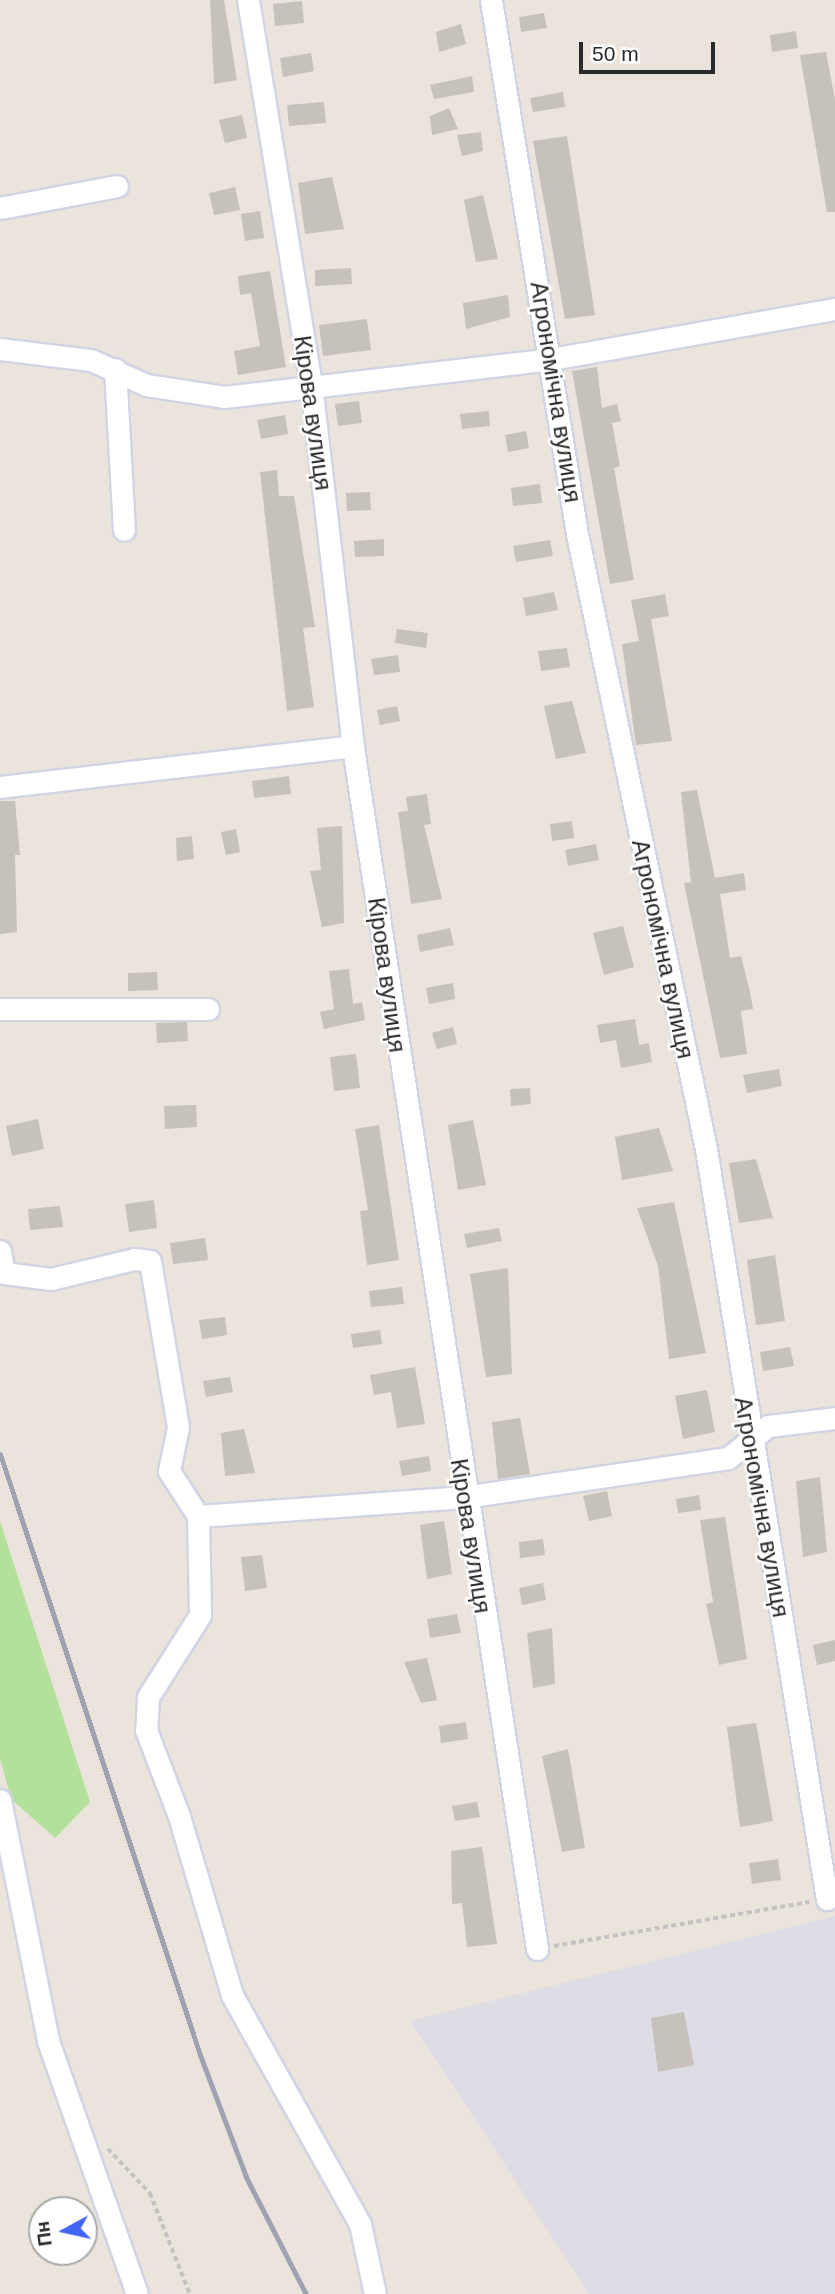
<!DOCTYPE html>
<html>
<head>
<meta charset="utf-8">
<style>
  body { margin:0 }
  #map { position:relative; width:835px; height:2294px; overflow:hidden; background:#ebe4dc; font-family:Helvetica,sans-serif }
  div>[style] { position:absolute }
  .industrial>* { inset:0; background:#dedce4 }
  .green>* { inset:0; background:#b3e09a }
  .building>* { inset:0; background:#c6c1bb }
  .path>* { height:3.5px; margin-top:-1.75px; transform-origin:0; background:repeating-linear-gradient(90deg,#c3c3c3 0 5px,transparent 0 8.5px) }
  .roads { filter:drop-shadow(2px 0 #d1d4e2) drop-shadow(-2px 0 #d1d4e2) drop-shadow(0 2px #d1d4e2) drop-shadow(0 -2px #d1d4e2) }
  .minor>* { height:21px; margin:-10.5px; padding:0 10.5px; transform-origin:10.5px; border-radius:10.5px; background:#fff }
  .rail>* { height:5px; margin:-2.5px; padding:0 2.5px; transform-origin:2.5px; border-radius:2.5px; background:#9fa2b3 }
  span { translate:-50% -50%; white-space:nowrap; text-align:center; line-height:1.15; -webkit-text-stroke:5px #fff; paint-order:stroke }
  .street-label { font-size:24px; color:#292929 }
  .north { position:absolute; left:28px; top:2196px; width:70px; height:70px; box-sizing:border-box; background:#fff; border:2px solid #a9a9a9; border-radius:50%; rotate:262deg; font-size:19px; font-weight:700; line-height:28px; text-align:center; color:#292929 }
  .north::after { content:''; display:block; margin:auto; width:24px; height:32px; background:#4265f2; clip-path:polygon(50% 0,100% 100%,50% 72%,0 100%) }
  .scale { position:absolute; left:579px; top:42px; width:136px; height:32px; box-sizing:border-box; border:4px solid #292929; border-top:0; padding-left:9px; font-size:21px; line-height:24px; white-space:nowrap; color:#292929; -webkit-text-stroke:5px #fff; paint-order:stroke }
</style>
</head>
<body>
<div id="map">
  <div class="industrial">
    <div style="clip-path:polygon(835px 1916px,835px 2294px,590px 2294px,410px 2021px)"></div>
  </div>
  <div class="green">
    <div style="clip-path:polygon(0 1521px,90px 1802px,55px 1838px,11px 1799px,0 1758px)"></div>
  </div>
  <div class="building">
    <div style="clip-path:polygon(210px 0,224px 0,237px 80px,214px 84px)"></div>
    <div style="clip-path:polygon(302px 1px,304px 23px,275px 26px,273px 4px)"></div>
    <div style="clip-path:polygon(544px 13px,547px 28px,521px 32px,519px 17px)"></div>
    <div style="clip-path:polygon(461px 24px,466px 44px,439px 52px,436px 32px)"></div>
    <div style="clip-path:polygon(796px 31px,798px 48px,772px 52px,770px 35px)"></div>
    <div style="clip-path:polygon(826px 52px,835px 100px,835px 212px,827px 212px,800px 55px)"></div>
    <div style="clip-path:polygon(311px 53px,314px 71px,283px 77px,280px 58px)"></div>
    <div style="clip-path:polygon(472px 76px,474px 92px,434px 99px,430px 85px)"></div>
    <div style="clip-path:polygon(563px 92px,565px 107px,533px 112px,530px 98px)"></div>
    <div style="clip-path:polygon(324px 102px,326px 123px,289px 126px,287px 105px)"></div>
    <div style="clip-path:polygon(449px 108px,458px 129px,432px 135px,430px 116px)"></div>
    <div style="clip-path:polygon(242px 115px,247px 138px,225px 143px,219px 120px)"></div>
    <div style="clip-path:polygon(481px 132px,483px 151px,462px 156px,457px 135px)"></div>
    <div style="clip-path:polygon(567px 136px,595px 315px,565px 319px,533px 141px)"></div>
    <div style="clip-path:polygon(332px 177px,344px 229px,305px 234px,298px 183px)"></div>
    <div style="clip-path:polygon(235px 187px,240px 210px,214px 215px,209px 193px)"></div>
    <div style="clip-path:polygon(483px 195px,498px 259px,476px 262px,464px 200px)"></div>
    <div style="clip-path:polygon(260px 211px,264px 238px,245px 241px,241px 214px)"></div>
    <div style="clip-path:polygon(351px 268px,352px 284px,315px 286px,315px 270px)"></div>
    <div style="clip-path:polygon(270px 271px,286px 367px,238px 375px,234px 351px,260px 346px,251px 293px,240px 295px,238px 276px)"></div>
    <div style="clip-path:polygon(508px 295px,510px 317px,466px 329px,463px 303px)"></div>
    <div style="clip-path:polygon(367px 319px,371px 350px,323px 356px,319px 325px)"></div>
    <div style="clip-path:polygon(597px 367px,602px 408px,617px 404px,621px 421px,612px 423px,620px 466px,614px 468px,634px 580px,610px 584px,572px 371px)"></div>
    <div style="clip-path:polygon(359px 401px,362px 423px,338px 426px,335px 404px)"></div>
    <div style="clip-path:polygon(489px 411px,490px 426px,462px 429px,460px 414px)"></div>
    <div style="clip-path:polygon(285px 415px,288px 434px,261px 439px,257px 420px)"></div>
    <div style="clip-path:polygon(526px 431px,529px 448px,508px 452px,505px 435px)"></div>
    <div style="clip-path:polygon(277px 470px,279px 496px,294px 496px,315px 627px,303px 628px,314px 707px,287px 711px,260px 472px)"></div>
    <div style="clip-path:polygon(540px 484px,542px 503px,513px 506px,511px 488px)"></div>
    <div style="clip-path:polygon(370px 492px,371px 510px,347px 511px,346px 493px)"></div>
    <div style="clip-path:polygon(384px 539px,384px 556px,355px 557px,354px 541px)"></div>
    <div style="clip-path:polygon(550px 540px,553px 556px,516px 562px,513px 546px)"></div>
    <div style="clip-path:polygon(554px 592px,558px 610px,526px 616px,523px 598px)"></div>
    <div style="clip-path:polygon(665px 594px,669px 616px,651px 619px,672px 741px,636px 745px,622px 644px,639px 641px,631px 600px)"></div>
    <div style="clip-path:polygon(397px 629px,428px 633px,426px 648px,395px 643px)"></div>
    <div style="clip-path:polygon(567px 648px,570px 667px,541px 671px,538px 651px)"></div>
    <div style="clip-path:polygon(398px 655px,400px 672px,374px 675px,371px 659px)"></div>
    <div style="clip-path:polygon(572px 701px,586px 753px,556px 759px,544px 706px)"></div>
    <div style="clip-path:polygon(397px 706px,400px 721px,380px 725px,377px 710px)"></div>
    <div style="clip-path:polygon(289px 776px,291px 794px,254px 798px,252px 781px)"></div>
    <div style="clip-path:polygon(697px 790px,715px 878px,744px 873px,746px 890px,720px 894px,730px 958px,741px 956px,750px 992px,753px 1009px,741px 1011px,747px 1054px,720px 1058px,684px 883px,691px 882px,681px 792px)"></div>
    <div style="clip-path:polygon(427px 794px,431px 824px,424px 825px,442px 899px,411px 904px,398px 812px,408px 811px,406px 797px)"></div>
    <div style="clip-path:polygon(0 801px,15px 801px,20px 855px,15px 855px,17px 932px,0 934px)"></div>
    <div style="clip-path:polygon(572px 821px,574px 838px,552px 841px,550px 824px)"></div>
    <div style="clip-path:polygon(342px 826px,344px 923px,322px 927px,310px 871px,321px 870px,317px 828px)"></div>
    <div style="clip-path:polygon(236px 829px,240px 852px,226px 855px,221px 832px)"></div>
    <div style="clip-path:polygon(192px 836px,194px 859px,177px 861px,176px 838px)"></div>
    <div style="clip-path:polygon(596px 844px,599px 860px,568px 866px,565px 850px)"></div>
    <div style="clip-path:polygon(623px 926px,634px 967px,604px 975px,593px 933px)"></div>
    <div style="clip-path:polygon(450px 928px,454px 945px,420px 952px,417px 935px)"></div>
    <div style="clip-path:polygon(349px 969px,353px 1004px,362px 1002px,365px 1020px,324px 1029px,320px 1012px,334px 1009px,329px 971px)"></div>
    <div style="clip-path:polygon(157px 972px,158px 990px,128px 991px,128px 973px)"></div>
    <div style="clip-path:polygon(453px 983px,455px 999px,429px 1004px,426px 988px)"></div>
    <div style="clip-path:polygon(635px 1019px,639px 1045px,649px 1043px,652px 1062px,621px 1068px,616px 1040px,600px 1043px,597px 1025px)"></div>
    <div style="clip-path:polygon(187px 1022px,188px 1041px,157px 1043px,156px 1023px)"></div>
    <div style="clip-path:polygon(453px 1027px,457px 1044px,437px 1049px,432px 1033px)"></div>
    <div style="clip-path:polygon(356px 1054px,360px 1088px,334px 1091px,330px 1057px)"></div>
    <div style="clip-path:polygon(779px 1069px,782px 1086px,747px 1093px,743px 1075px)"></div>
    <div style="clip-path:polygon(530px 1088px,531px 1104px,511px 1106px,510px 1089px)"></div>
    <div style="clip-path:polygon(196px 1105px,197px 1127px,165px 1129px,164px 1106px)"></div>
    <div style="clip-path:polygon(38px 1119px,44px 1149px,12px 1156px,6px 1126px)"></div>
    <div style="clip-path:polygon(473px 1120px,486px 1185px,458px 1190px,448px 1125px)"></div>
    <div style="clip-path:polygon(379px 1125px,399px 1260px,367px 1265px,360px 1211px,368px 1210px,355px 1129px)"></div>
    <div style="clip-path:polygon(659px 1128px,673px 1171px,622px 1180px,615px 1137px)"></div>
    <div style="clip-path:polygon(756px 1159px,773px 1218px,739px 1223px,729px 1163px)"></div>
    <div style="clip-path:polygon(154px 1200px,157px 1228px,129px 1232px,125px 1204px)"></div>
    <div style="clip-path:polygon(674px 1202px,706px 1353px,669px 1359px,658px 1266px,637px 1208px)"></div>
    <div style="clip-path:polygon(60px 1206px,63px 1227px,30px 1230px,28px 1209px)"></div>
    <div style="clip-path:polygon(499px 1228px,502px 1241px,467px 1248px,464px 1234px)"></div>
    <div style="clip-path:polygon(205px 1238px,208px 1260px,173px 1264px,170px 1243px)"></div>
    <div style="clip-path:polygon(775px 1255px,785px 1321px,756px 1325px,747px 1260px)"></div>
    <div style="clip-path:polygon(508px 1268px,512px 1374px,486px 1377px,470px 1274px)"></div>
    <div style="clip-path:polygon(402px 1287px,404px 1304px,371px 1307px,369px 1291px)"></div>
    <div style="clip-path:polygon(225px 1317px,227px 1335px,202px 1339px,199px 1320px)"></div>
    <div style="clip-path:polygon(380px 1330px,382px 1344px,353px 1348px,351px 1334px)"></div>
    <div style="clip-path:polygon(790px 1347px,794px 1366px,763px 1371px,760px 1352px)"></div>
    <div style="clip-path:polygon(415px 1367px,425px 1424px,397px 1428px,391px 1392px,374px 1395px,370px 1375px)"></div>
    <div style="clip-path:polygon(230px 1377px,233px 1392px,206px 1397px,203px 1381px)"></div>
    <div style="clip-path:polygon(707px 1390px,715px 1432px,683px 1439px,675px 1396px)"></div>
    <div style="clip-path:polygon(520px 1418px,530px 1474px,498px 1479px,492px 1422px)"></div>
    <div style="clip-path:polygon(244px 1429px,255px 1473px,225px 1476px,221px 1433px)"></div>
    <div style="clip-path:polygon(429px 1456px,431px 1471px,402px 1476px,399px 1461px)"></div>
    <div style="clip-path:polygon(820px 1477px,827px 1552px,803px 1557px,796px 1481px)"></div>
    <div style="clip-path:polygon(607px 1491px,612px 1516px,589px 1521px,583px 1496px)"></div>
    <div style="clip-path:polygon(699px 1495px,701px 1510px,678px 1513px,676px 1499px)"></div>
    <div style="clip-path:polygon(725px 1517px,747px 1659px,719px 1665px,706px 1604px,713px 1602px,700px 1520px)"></div>
    <div style="clip-path:polygon(444px 1521px,452px 1574px,427px 1579px,420px 1525px)"></div>
    <div style="clip-path:polygon(543px 1539px,545px 1555px,520px 1558px,519px 1542px)"></div>
    <div style="clip-path:polygon(262px 1555px,267px 1588px,245px 1591px,241px 1557px)"></div>
    <div style="clip-path:polygon(543px 1583px,546px 1600px,522px 1605px,519px 1588px)"></div>
    <div style="clip-path:polygon(457px 1614px,461px 1633px,430px 1638px,427px 1619px)"></div>
    <div style="clip-path:polygon(552px 1628px,555px 1684px,533px 1688px,527px 1633px)"></div>
    <div style="clip-path:polygon(835px 1640px,835px 1661px,817px 1665px,813px 1645px)"></div>
    <div style="clip-path:polygon(427px 1658px,437px 1700px,421px 1703px,404px 1662px)"></div>
    <div style="clip-path:polygon(466px 1722px,468px 1739px,441px 1743px,439px 1726px)"></div>
    <div style="clip-path:polygon(756px 1723px,773px 1821px,740px 1827px,727px 1727px)"></div>
    <div style="clip-path:polygon(568px 1749px,585px 1848px,562px 1852px,542px 1756px)"></div>
    <div style="clip-path:polygon(477px 1802px,480px 1817px,455px 1821px,452px 1806px)"></div>
    <div style="clip-path:polygon(482px 1847px,497px 1944px,467px 1947px,462px 1903px,452px 1904px,451px 1851px)"></div>
    <div style="clip-path:polygon(778px 1859px,781px 1880px,752px 1884px,749px 1863px)"></div>
    <div style="clip-path:polygon(684px 2012px,694px 2065px,658px 2072px,651px 2018px)"></div>
  </div>
  <div class="path">
    <div style="left:554px;top:1946px;width:259px;rotate:-9.8deg"></div>
    <div style="left:108px;top:2149px;width:61px;rotate:46.3deg"></div>
    <div style="left:150px;top:2193px;width:109px;rotate:68.4deg"></div>
  </div>
  <div class="roads">
    <div class="minor">
      <div style="left:248px;top:0;width:389px;rotate:80.7deg"></div>
      <div style="left:311px;top:384px;width:372px;rotate:83.4deg"></div>
      <div style="left:354px;top:754px;width:1209px;rotate:81.29deg"></div>
      <div style="left:491px;top:0;width:541px;rotate:80.85deg"></div>
      <div style="left:577px;top:534px;width:628px;rotate:78.15deg"></div>
      <div style="left:706px;top:1149px;width:760px;rotate:80.84deg"></div>
      <div style="left:0;top:208px;width:119px;rotate:-10.6deg"></div>
      <div style="left:0;top:349px;width:92px;rotate:6.9deg"></div>
      <div style="left:91px;top:360px;width:60px;rotate:24.4deg"></div>
      <div style="left:146px;top:385px;width:79px;rotate:8.7deg"></div>
      <div style="left:224px;top:397px;width:329px;rotate:-6.6deg"></div>
      <div style="left:551px;top:359px;width:288px;rotate:-10deg"></div>
      <div style="left:115px;top:369px;width:161px;rotate:86.8deg"></div>
      <div style="left:0;top:787px;width:355px;rotate:-6.6deg"></div>
      <div style="left:0;top:1009px;width:208px"></div>
      <div style="left:0;top:1251px;width:22px;rotate:80deg"></div>
      <div style="left:4px;top:1273px;width:47px;rotate:7.3deg"></div>
      <div style="left:51px;top:1279px;width:85px;rotate:-13.5deg"></div>
      <div style="left:134px;top:1259px;width:16px;rotate:7deg"></div>
      <div style="left:150px;top:1261px;width:168px;rotate:80.4deg"></div>
      <div style="left:178px;top:1427px;width:45px;rotate:101.6deg"></div>
      <div style="left:169px;top:1471px;width:54px;rotate:57.2deg"></div>
      <div style="left:198px;top:1516px;width:99px;rotate:88.8deg"></div>
      <div style="left:200px;top:1615px;width:97px;rotate:122.4deg"></div>
      <div style="left:148px;top:1697px;width:33px;rotate:93deg"></div>
      <div style="left:146px;top:1730px;width:92px;rotate:69deg"></div>
      <div style="left:179px;top:1816px;width:187px;rotate:73.5deg"></div>
      <div style="left:232px;top:1995px;width:262px;rotate:60.8deg"></div>
      <div style="left:360px;top:2224px;width:72px;rotate:77.9deg"></div>
      <div style="left:198px;top:1516px;width:267px;rotate:-4.1deg"></div>
      <div style="left:464px;top:1497px;width:267px;rotate:-8.4deg"></div>
      <div style="left:728px;top:1458px;width:51px;rotate:-38.7deg"></div>
      <div style="left:768px;top:1426px;width:67px;rotate:-6.8deg"></div>
      <div style="left:0;top:1800px;width:246px;rotate:78.7deg"></div>
      <div style="left:48px;top:2041px;width:268px;rotate:70.6deg"></div>
    </div>
  </div>
  <div class="rail">
    <div style="left:0;top:1454px;width:633px;rotate:71.59deg"></div>
    <div style="left:200px;top:2055px;width:130px;rotate:69.3deg"></div>
    <div style="left:246px;top:2177px;width:131px;rotate:62.9deg"></div>
  </div>
  <div class="street-label">
    <span style="left:556px;top:392px;rotate:81deg">Агрономічна вулиця</span>
    <span style="left:313px;top:413px;rotate:82deg">Кірова вулиця</span>
    <span style="left:663px;top:949px;rotate:78deg">Агрономічна вулиця</span>
    <span style="left:387px;top:975px;rotate:82deg">Кірова вулиця</span>
    <span style="left:762px;top:1507px;rotate:80deg">Агрономічна вулиця</span>
    <span style="left:471px;top:1536px;rotate:81deg">Кірова вулиця</span>
  </div>
  <div class="north">Пн</div>
  <div class="scale">50 m</div>
</div>
</body>
</html>
